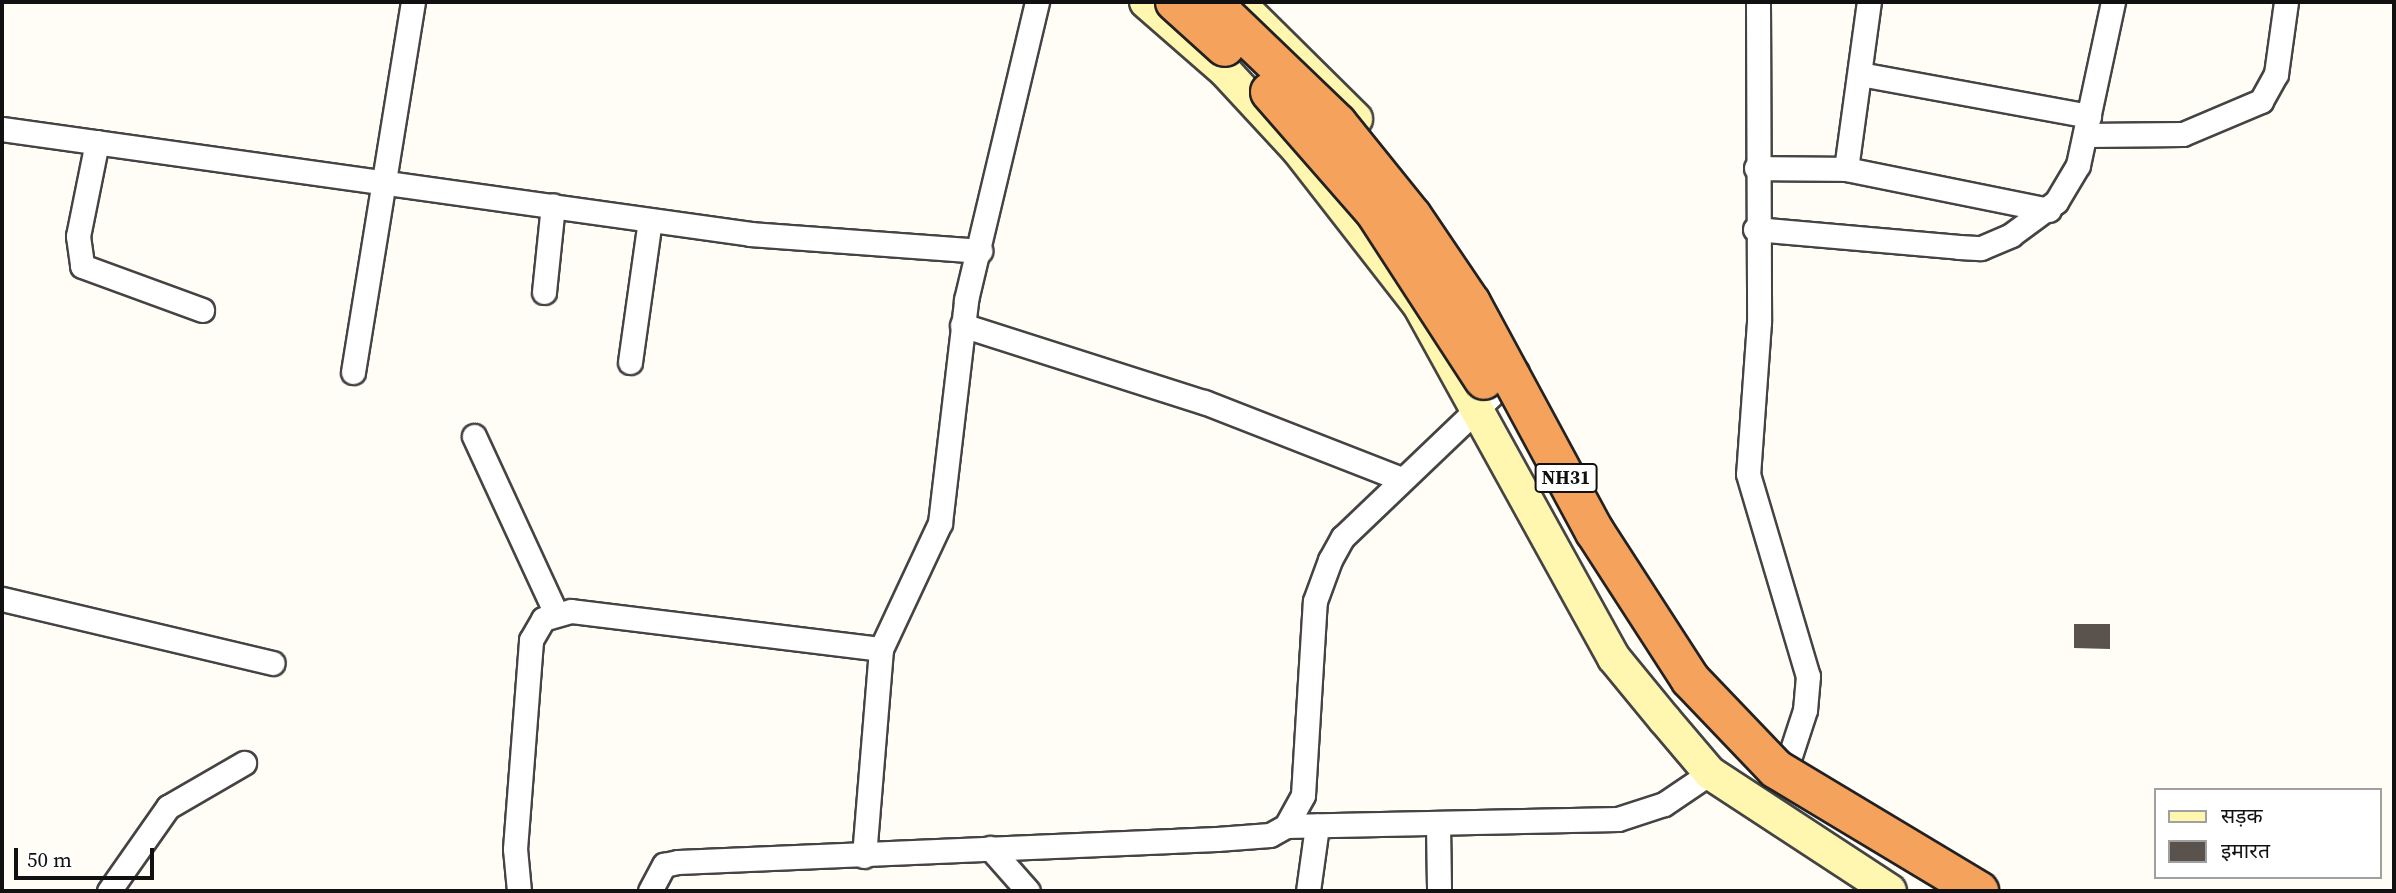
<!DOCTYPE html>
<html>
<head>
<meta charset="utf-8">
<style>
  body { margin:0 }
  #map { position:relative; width:2396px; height:893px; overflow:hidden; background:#fffdf5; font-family:"Source Serif 4","Noto Sans Devanagari",serif }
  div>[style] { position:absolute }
  .building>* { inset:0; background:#5a524d }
  .roads { filter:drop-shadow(2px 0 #444) drop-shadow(-2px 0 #444) drop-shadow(0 2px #444) drop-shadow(0 -2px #444) }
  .street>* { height:23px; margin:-11.5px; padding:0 11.5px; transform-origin:11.5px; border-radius:11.5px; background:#fff }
  .secondary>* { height:32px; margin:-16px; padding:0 16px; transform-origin:16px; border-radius:16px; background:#fff6b0 }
  .bridges { filter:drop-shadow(2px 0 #222) drop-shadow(-2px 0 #222) drop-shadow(0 2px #222) drop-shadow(0 -2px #222) }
  .highway-bridge>* { height:38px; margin:-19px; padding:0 19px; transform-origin:19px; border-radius:19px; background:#f5a25d }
  span { translate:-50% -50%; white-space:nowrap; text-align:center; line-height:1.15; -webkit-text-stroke:7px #fff; paint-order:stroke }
  .shield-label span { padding:2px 5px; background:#fff; border:2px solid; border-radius:5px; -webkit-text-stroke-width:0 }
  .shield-label { font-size:19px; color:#111; font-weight:700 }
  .frame { position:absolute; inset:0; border:4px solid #111; pointer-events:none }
  .legend { position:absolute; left:2154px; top:788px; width:228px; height:91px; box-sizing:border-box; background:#fff; border:2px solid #a0a0a0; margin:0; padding:9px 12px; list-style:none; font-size:21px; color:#111 }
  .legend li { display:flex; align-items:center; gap:14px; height:35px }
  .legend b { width:35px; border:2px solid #a0a0a0 }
  .scale { position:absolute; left:14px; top:848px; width:140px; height:32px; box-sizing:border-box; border:4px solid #111; border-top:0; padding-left:9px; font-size:21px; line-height:24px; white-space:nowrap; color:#111; -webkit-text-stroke:5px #fff; paint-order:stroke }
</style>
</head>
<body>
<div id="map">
  <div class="building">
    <div style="clip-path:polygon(2074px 624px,2110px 624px,2110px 649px,2074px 648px)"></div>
  </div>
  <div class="roads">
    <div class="street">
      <div style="left:1758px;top:2px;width:320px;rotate:89.8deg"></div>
      <div style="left:1759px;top:322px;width:152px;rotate:94.1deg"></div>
      <div style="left:1748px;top:474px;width:211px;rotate:73.5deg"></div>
      <div style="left:1808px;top:676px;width:34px;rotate:95deg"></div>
      <div style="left:1805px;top:710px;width:58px;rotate:108.1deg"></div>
      <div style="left:1860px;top:74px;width:233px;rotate:10.4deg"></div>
      <div style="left:2px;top:129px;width:756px;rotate:7.98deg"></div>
      <div style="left:751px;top:234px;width:230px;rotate:4.2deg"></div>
      <div style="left:2085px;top:135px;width:98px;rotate:-0.6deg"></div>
      <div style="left:2183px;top:134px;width:85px;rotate:-22.9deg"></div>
      <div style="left:2261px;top:101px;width:31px;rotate:-61deg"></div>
      <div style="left:2276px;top:74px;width:73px;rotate:-82.1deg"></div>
      <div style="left:97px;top:142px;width:96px;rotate:101.4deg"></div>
      <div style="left:78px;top:236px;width:30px;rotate:82deg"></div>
      <div style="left:82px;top:266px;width:128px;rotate:20.1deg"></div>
      <div style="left:1756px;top:168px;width:90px;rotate:0.6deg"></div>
      <div style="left:1846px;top:169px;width:169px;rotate:-82.2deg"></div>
      <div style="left:1846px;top:169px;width:207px;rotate:11.4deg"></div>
      <div style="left:1755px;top:229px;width:205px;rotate:5deg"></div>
      <div style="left:1959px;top:247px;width:22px;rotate:3deg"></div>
      <div style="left:1981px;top:248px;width:33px;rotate:-23deg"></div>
      <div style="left:2011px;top:235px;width:56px;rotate:-36.3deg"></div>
      <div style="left:2056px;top:202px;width:43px;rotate:-59.3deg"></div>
      <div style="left:2078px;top:165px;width:167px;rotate:-77.9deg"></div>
      <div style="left:544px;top:292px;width:87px;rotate:-84.1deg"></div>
      <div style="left:962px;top:325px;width:254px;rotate:17.7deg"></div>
      <div style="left:1204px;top:402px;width:212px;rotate:21.3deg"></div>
      <div style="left:630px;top:362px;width:143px;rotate:-82deg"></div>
      <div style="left:353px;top:372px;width:375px;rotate:-80.8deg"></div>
      <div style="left:474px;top:436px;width:193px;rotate:65.2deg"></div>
      <div style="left:2px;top:599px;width:278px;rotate:13.3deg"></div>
      <div style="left:1438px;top:824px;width:67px;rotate:89.1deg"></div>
      <div style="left:1286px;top:826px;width:332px;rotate:-1.2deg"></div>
      <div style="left:1618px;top:819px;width:48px;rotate:-18.1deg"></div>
      <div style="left:1664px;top:804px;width:55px;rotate:-34deg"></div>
      <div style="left:990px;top:848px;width:57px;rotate:48.5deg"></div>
      <div style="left:864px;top:856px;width:208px;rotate:-85.3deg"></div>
      <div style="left:881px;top:649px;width:139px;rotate:-64.9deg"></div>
      <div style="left:940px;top:523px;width:225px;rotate:-83.3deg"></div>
      <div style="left:966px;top:300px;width:306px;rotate:-76.6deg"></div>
      <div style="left:109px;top:891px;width:103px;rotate:-54.9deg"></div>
      <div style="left:168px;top:807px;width:88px;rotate:-30.1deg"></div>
      <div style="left:519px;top:891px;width:42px;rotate:-95.4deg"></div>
      <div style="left:515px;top:849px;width:210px;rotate:-85.6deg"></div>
      <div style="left:531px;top:640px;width:24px;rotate:-60deg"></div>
      <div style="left:543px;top:619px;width:29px;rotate:-16deg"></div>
      <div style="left:571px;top:611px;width:312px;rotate:7deg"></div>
      <div style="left:650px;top:891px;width:30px;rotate:-62deg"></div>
      <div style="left:664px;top:865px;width:14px;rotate:-12deg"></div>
      <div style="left:678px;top:862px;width:539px;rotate:-2.44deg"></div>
      <div style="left:1217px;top:839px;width:53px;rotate:-4.3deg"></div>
      <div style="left:1270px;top:835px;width:18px;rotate:-29deg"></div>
      <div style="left:1286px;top:826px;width:35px;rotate:-61deg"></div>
      <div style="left:1303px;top:795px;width:194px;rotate:-86.5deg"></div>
      <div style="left:1315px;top:601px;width:44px;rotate:-69.9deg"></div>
      <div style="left:1330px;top:560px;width:26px;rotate:-61deg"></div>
      <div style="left:1343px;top:537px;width:240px;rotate:-43.7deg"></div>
      <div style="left:1308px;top:891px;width:66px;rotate:-82.1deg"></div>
    </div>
    <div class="secondary">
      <div style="left:1146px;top:2px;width:105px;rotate:41.1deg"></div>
      <div style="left:1225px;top:71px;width:109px;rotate:47.2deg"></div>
      <div style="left:1299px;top:151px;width:195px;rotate:52.1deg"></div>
      <div style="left:1419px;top:305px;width:403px;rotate:61.1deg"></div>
      <div style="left:1614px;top:658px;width:80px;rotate:50.6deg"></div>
      <div style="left:1665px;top:720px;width:70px;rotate:49.7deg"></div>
      <div style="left:1710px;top:773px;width:215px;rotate:33.2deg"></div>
      <div style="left:1241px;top:5px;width:162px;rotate:44.7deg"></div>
    </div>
  </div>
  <div class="bridges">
    <div class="highway-bridge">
      <div style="left:1175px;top:2px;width:67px;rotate:42deg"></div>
      <div style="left:1211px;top:2px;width:175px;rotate:43.8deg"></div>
      <div style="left:1337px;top:123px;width:119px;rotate:51.1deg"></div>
      <div style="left:1412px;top:216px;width:105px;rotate:55.9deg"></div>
      <div style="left:1471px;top:303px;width:260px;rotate:61.6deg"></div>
      <div style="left:1595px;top:532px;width:175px;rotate:57.1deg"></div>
      <div style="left:1690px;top:679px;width:124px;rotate:46.3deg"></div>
      <div style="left:1776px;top:769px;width:237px;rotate:31deg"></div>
      <div style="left:1270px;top:92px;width:159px;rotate:48.8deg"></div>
      <div style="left:1375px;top:212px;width:200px;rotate:57deg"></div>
    </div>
  </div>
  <div class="shield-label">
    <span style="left:1566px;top:478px">NH31</span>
  </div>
  <div class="frame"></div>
  <ul class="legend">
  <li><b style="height:9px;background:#fff6b0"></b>सड़क</li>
  <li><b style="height:19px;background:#5a524d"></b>इमारत</li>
  </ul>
  <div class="scale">50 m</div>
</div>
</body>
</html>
